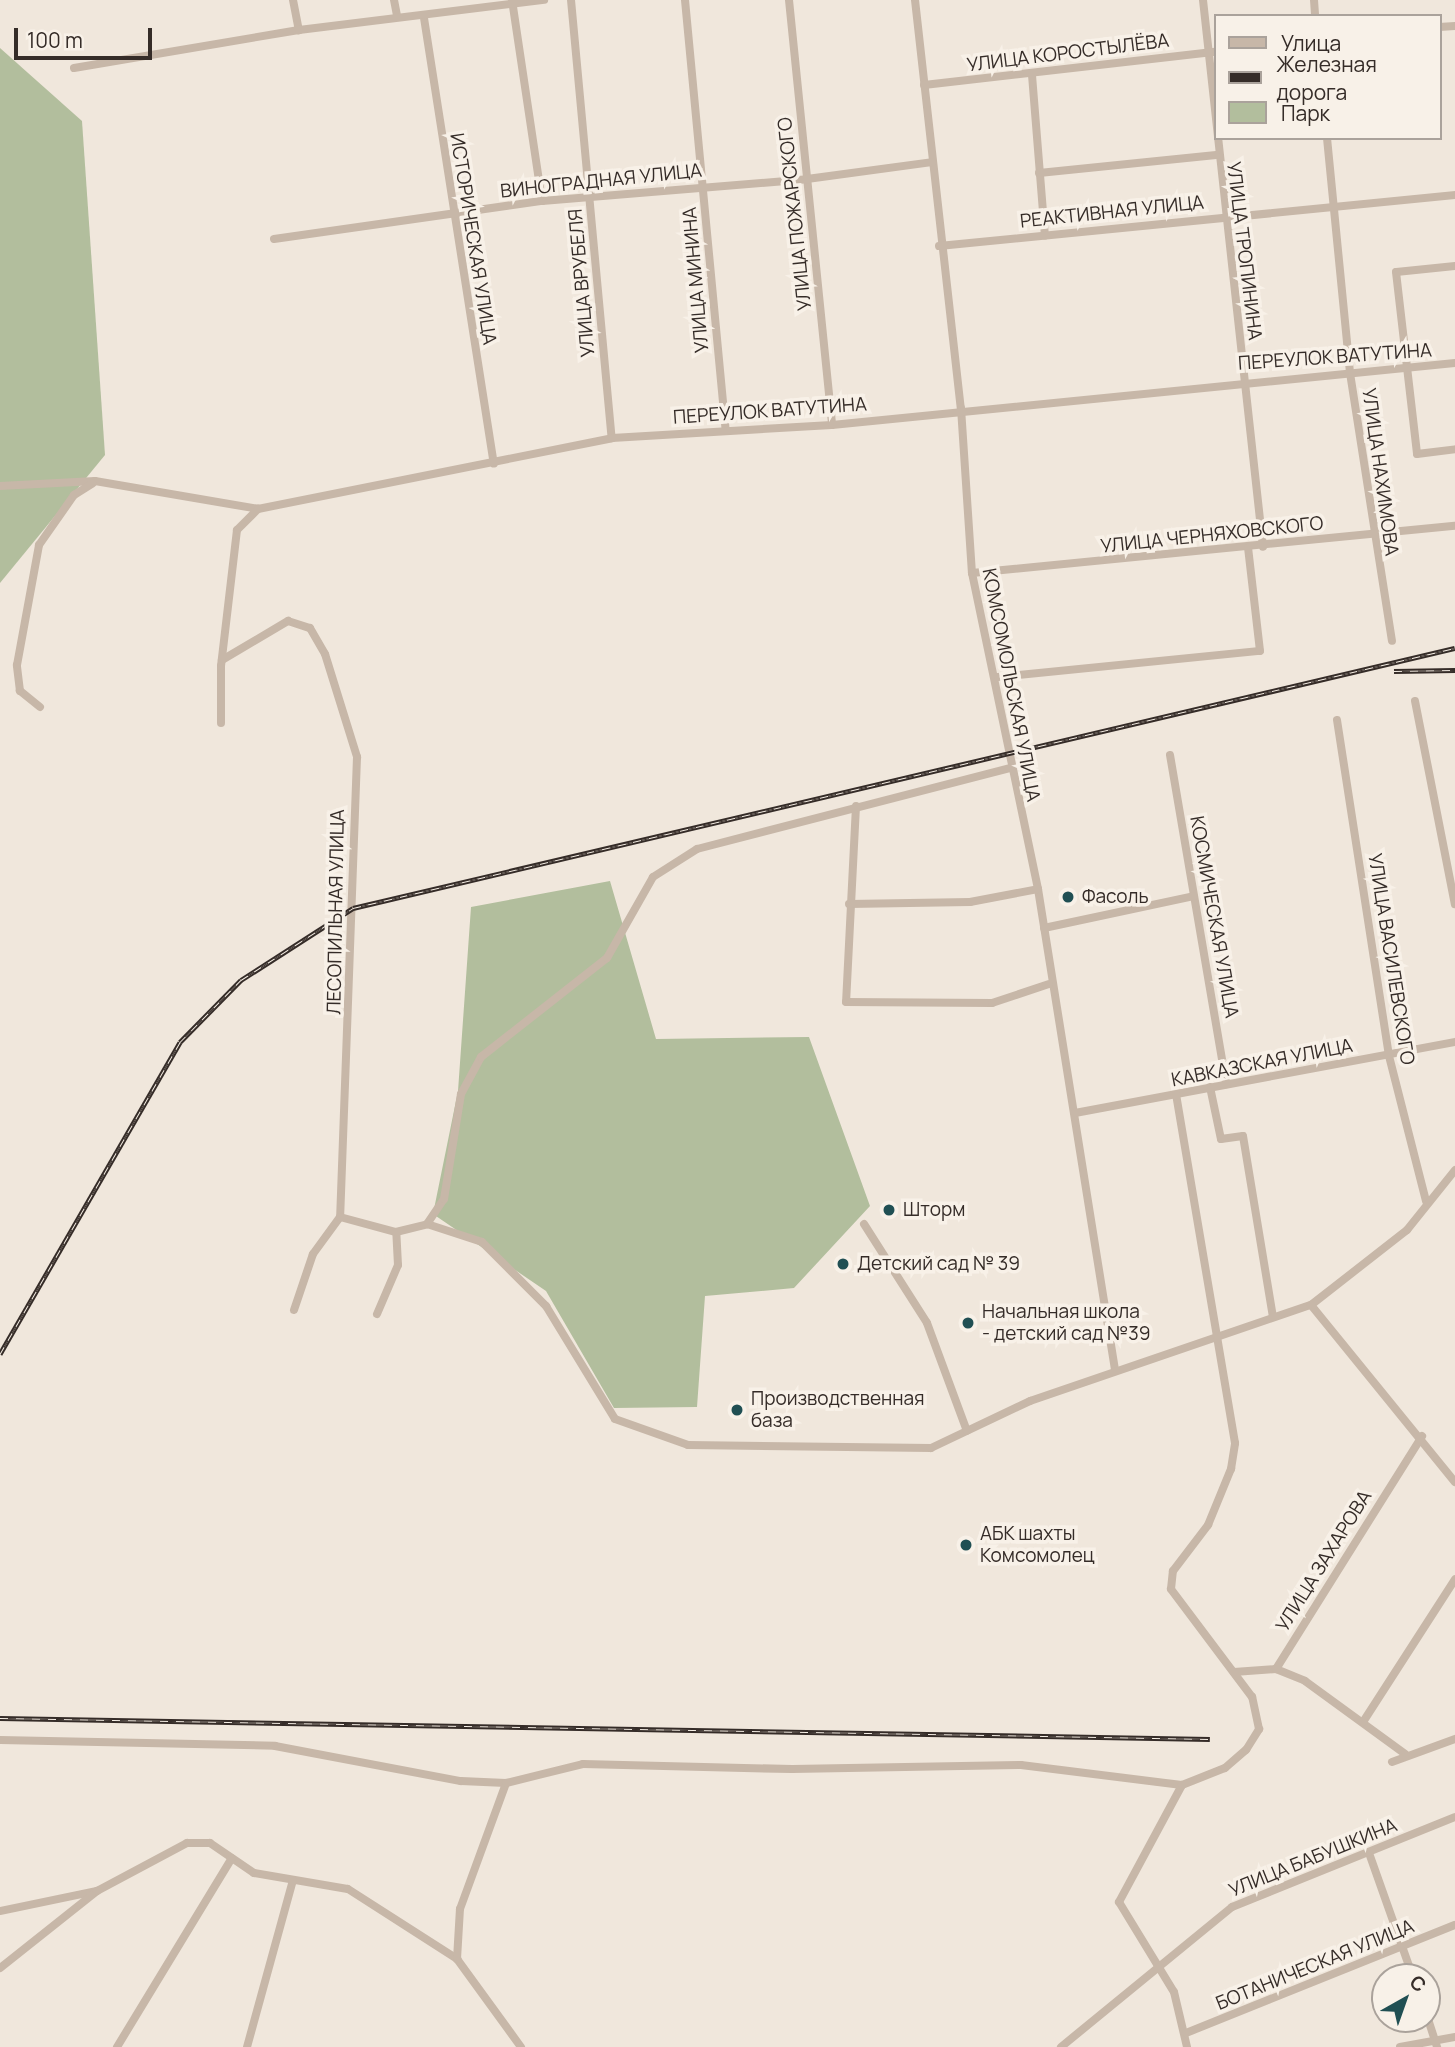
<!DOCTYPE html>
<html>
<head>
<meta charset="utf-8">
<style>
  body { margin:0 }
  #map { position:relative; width:1455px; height:2047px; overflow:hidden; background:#f0e7dc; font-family:Manrope,sans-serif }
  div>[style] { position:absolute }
  .green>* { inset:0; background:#b2be9d }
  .street>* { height:8px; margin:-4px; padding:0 4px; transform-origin:4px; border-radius:4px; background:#c7b7a8 }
  .rail>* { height:5px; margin-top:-2.5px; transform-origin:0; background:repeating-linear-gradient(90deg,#f8f1e8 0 8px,#352c28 0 16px); box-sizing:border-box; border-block:2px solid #352c28 }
  .dots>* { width:19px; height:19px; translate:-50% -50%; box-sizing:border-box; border:4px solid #f8f1e8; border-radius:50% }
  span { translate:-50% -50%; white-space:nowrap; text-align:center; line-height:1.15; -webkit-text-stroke:7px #f8f1e8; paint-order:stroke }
  .street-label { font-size:19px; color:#352c28 }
  .poi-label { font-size:19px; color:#352c28 }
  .left { translate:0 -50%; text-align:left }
  .legend { position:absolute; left:1214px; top:14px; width:228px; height:126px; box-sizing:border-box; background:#f8f1e8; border:2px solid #aaa29b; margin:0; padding:9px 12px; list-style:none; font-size:21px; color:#352c28 }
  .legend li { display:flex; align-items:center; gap:14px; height:35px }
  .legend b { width:35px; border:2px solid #aaa29b }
  .north { position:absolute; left:1371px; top:1963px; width:70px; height:70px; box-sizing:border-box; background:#f8f1e8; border:2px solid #aaa29b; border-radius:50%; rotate:40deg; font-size:19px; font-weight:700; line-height:28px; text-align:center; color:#352c28 }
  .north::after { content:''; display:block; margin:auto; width:24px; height:32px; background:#204f53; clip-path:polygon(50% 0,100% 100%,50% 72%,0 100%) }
  .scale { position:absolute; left:14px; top:28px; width:138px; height:32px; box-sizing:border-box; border:4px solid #352c28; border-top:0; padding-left:9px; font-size:21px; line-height:24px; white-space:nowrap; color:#352c28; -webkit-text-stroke:5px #f8f1e8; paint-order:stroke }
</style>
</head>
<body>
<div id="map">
  <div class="green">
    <div style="clip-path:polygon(0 48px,82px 121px,105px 455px,0 583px)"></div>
    <div style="clip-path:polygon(610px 881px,656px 1039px,809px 1037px,870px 1206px,794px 1288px,705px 1296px,697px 1407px,614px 1408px,546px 1291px,433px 1214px,458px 1091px,471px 907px)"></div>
  </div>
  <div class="street">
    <div style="left:293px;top:0;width:31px;rotate:79deg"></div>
    <div style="left:394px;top:0;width:16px;rotate:79deg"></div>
    <div style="left:512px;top:0;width:203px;rotate:81.5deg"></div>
    <div style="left:571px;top:0;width:440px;rotate:84.7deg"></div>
    <div style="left:685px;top:0;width:433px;rotate:84.6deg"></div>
    <div style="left:789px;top:0;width:427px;rotate:84.2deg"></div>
    <div style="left:915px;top:0;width:411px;rotate:83.6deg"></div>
    <div style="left:961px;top:408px;width:165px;rotate:86.2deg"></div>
    <div style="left:972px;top:573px;width:323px;rotate:78.2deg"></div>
    <div style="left:1038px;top:889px;width:488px;rotate:80.9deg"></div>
    <div style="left:1203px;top:0;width:550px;rotate:83.74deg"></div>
    <div style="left:1314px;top:0;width:16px;rotate:86deg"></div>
    <div style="left:424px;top:18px;width:451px;rotate:81.1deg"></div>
    <div style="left:1439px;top:27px;width:16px;rotate:-4deg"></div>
    <div style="left:74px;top:68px;width:228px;rotate:-9.6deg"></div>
    <div style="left:299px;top:30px;width:247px;rotate:-7deg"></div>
    <div style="left:1032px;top:75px;width:161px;rotate:85.4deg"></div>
    <div style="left:924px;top:85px;width:293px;rotate:-6.5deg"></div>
    <div style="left:1327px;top:138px;width:236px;rotate:84.4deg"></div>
    <div style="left:1350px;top:373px;width:271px;rotate:81.1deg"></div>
    <div style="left:1039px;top:173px;width:178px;rotate:-5.8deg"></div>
    <div style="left:274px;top:239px;width:271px;rotate:-8.1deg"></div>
    <div style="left:542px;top:201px;width:266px;rotate:-4.7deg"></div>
    <div style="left:807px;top:179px;width:126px;rotate:-7.7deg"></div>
    <div style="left:939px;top:246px;width:519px;rotate:-5.64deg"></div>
    <div style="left:1455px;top:266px;width:59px;rotate:174.2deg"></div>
    <div style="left:1396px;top:272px;width:183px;rotate:83.4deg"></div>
    <div style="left:1417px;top:454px;width:38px;rotate:-7deg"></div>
    <div style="left:0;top:486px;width:95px;rotate:-3deg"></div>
    <div style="left:95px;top:481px;width:165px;rotate:9.7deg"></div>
    <div style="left:258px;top:509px;width:361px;rotate:-11.3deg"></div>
    <div style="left:612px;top:438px;width:220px;rotate:-3.4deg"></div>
    <div style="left:832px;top:425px;width:626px;rotate:-5.68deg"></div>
    <div style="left:972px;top:573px;width:485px;rotate:-5.6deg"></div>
    <div style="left:222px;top:660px;width:77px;rotate:-30.6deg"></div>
    <div style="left:288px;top:621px;width:23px;rotate:18deg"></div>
    <div style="left:310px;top:628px;width:30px;rotate:60deg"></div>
    <div style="left:325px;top:654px;width:108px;rotate:72.7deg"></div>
    <div style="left:357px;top:757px;width:460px;rotate:92.1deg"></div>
    <div style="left:998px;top:677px;width:263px;rotate:-5.7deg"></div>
    <div style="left:1260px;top:651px;width:104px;rotate:-96.6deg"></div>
    <div style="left:1415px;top:701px;width:207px;rotate:78.9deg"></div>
    <div style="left:40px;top:707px;width:26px;rotate:-141deg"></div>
    <div style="left:20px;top:691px;width:26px;rotate:-97deg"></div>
    <div style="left:17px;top:665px;width:122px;rotate:-79.6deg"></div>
    <div style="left:39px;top:545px;width:61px;rotate:-55deg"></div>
    <div style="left:74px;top:495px;width:22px;rotate:-32deg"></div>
    <div style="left:1337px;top:720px;width:340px;rotate:81.2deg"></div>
    <div style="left:1389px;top:1056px;width:150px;rotate:75.7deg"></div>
    <div style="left:221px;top:723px;width:57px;rotate:-90deg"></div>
    <div style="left:221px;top:666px;width:137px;rotate:-83.3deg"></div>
    <div style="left:237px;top:530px;width:30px;rotate:-45deg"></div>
    <div style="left:1170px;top:755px;width:334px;rotate:80.3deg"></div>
    <div style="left:856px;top:806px;width:196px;rotate:92.9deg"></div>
    <div style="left:846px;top:1002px;width:146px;rotate:0.4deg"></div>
    <div style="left:992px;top:1003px;width:60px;rotate:-18.4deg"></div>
    <div style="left:849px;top:904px;width:121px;rotate:-0.9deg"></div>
    <div style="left:970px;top:902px;width:69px;rotate:-10.8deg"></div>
    <div style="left:1044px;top:928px;width:153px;rotate:-12deg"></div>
    <div style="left:1210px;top:1087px;width:53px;rotate:78.1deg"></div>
    <div style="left:1221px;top:1139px;width:22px;rotate:-8deg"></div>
    <div style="left:1243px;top:1136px;width:183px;rotate:80.6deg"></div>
    <div style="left:1075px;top:1113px;width:387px;rotate:-10.6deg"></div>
    <div style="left:427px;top:1224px;width:58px;rotate:18.1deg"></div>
    <div style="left:482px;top:1242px;width:91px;rotate:45deg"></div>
    <div style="left:546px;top:1306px;width:132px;rotate:58.6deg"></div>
    <div style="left:615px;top:1419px;width:77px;rotate:19.6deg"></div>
    <div style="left:688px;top:1445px;width:243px;rotate:0.7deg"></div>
    <div style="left:931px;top:1448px;width:110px;rotate:-25.4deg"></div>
    <div style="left:1030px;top:1401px;width:297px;rotate:-18.9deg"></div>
    <div style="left:1311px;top:1305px;width:122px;rotate:-38deg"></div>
    <div style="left:1407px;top:1230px;width:77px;rotate:-51.3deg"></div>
    <div style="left:864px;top:1224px;width:117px;rotate:57.5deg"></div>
    <div style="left:927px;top:1323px;width:115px;rotate:69.7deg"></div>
    <div style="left:1311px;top:1305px;width:228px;rotate:50.9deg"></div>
    <div style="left:294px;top:1310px;width:59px;rotate:-71.3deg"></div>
    <div style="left:313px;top:1254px;width:46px;rotate:-53.9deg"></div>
    <div style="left:340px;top:1217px;width:58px;rotate:15deg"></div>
    <div style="left:377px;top:1314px;width:53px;rotate:-66.8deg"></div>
    <div style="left:398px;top:1265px;width:33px;rotate:-93deg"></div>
    <div style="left:396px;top:1232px;width:32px;rotate:-14deg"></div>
    <div style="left:427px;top:1224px;width:30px;rotate:-56deg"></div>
    <div style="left:444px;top:1199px;width:106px;rotate:-80.8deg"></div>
    <div style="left:461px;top:1094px;width:42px;rotate:-61.6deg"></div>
    <div style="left:481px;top:1057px;width:160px;rotate:-38.2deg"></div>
    <div style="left:607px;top:958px;width:93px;rotate:-60.4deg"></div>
    <div style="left:653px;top:877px;width:52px;rotate:-32.5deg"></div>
    <div style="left:697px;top:849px;width:323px;rotate:-14.5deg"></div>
    <div style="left:1276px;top:1669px;width:31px;rotate:22deg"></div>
    <div style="left:1305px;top:1681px;width:124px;rotate:36.1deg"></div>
    <div style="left:1234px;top:1672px;width:42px;rotate:-4.1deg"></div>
    <div style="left:1276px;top:1669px;width:275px;rotate:-57.9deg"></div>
    <div style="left:1363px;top:1722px;width:170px;rotate:-57.2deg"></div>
    <div style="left:0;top:1740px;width:275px;rotate:1.2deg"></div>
    <div style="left:275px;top:1746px;width:189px;rotate:10.7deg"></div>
    <div style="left:461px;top:1781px;width:45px;rotate:2.5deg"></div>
    <div style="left:1392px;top:1762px;width:67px;rotate:-20.1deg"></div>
    <div style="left:1182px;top:1785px;width:133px;rotate:118.3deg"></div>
    <div style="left:1119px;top:1902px;width:105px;rotate:58.6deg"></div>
    <div style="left:1174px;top:1992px;width:57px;rotate:76.7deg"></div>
    <div style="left:1369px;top:1853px;width:132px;rotate:70.5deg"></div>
    <div style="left:0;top:1911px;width:99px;rotate:-11.7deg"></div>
    <div style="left:0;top:1968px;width:124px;rotate:-38.4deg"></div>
    <div style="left:97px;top:1891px;width:102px;rotate:-28.1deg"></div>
    <div style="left:187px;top:1843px;width:23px"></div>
    <div style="left:210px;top:1843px;width:53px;rotate:34.3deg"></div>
    <div style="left:254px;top:1873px;width:95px;rotate:9.7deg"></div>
    <div style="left:348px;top:1889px;width:130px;rotate:32.7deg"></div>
    <div style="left:1427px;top:2016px;width:33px;rotate:72deg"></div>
    <div style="left:1186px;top:2033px;width:290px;rotate:-21.9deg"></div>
    <div style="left:117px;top:2047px;width:221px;rotate:-58.7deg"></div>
    <div style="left:247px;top:2047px;width:173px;rotate:-74.6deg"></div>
    <div style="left:521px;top:2047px;width:109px;rotate:-126deg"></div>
    <div style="left:457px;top:1959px;width:50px;rotate:-86.6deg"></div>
    <div style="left:460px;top:1909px;width:134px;rotate:-69.9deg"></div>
    <div style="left:506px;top:1783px;width:79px;rotate:-13.9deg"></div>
    <div style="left:583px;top:1764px;width:209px;rotate:1.4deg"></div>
    <div style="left:792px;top:1769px;width:229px;rotate:-1deg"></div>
    <div style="left:1021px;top:1765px;width:162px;rotate:7.1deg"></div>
    <div style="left:1182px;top:1785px;width:46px;rotate:-21.6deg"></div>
    <div style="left:1225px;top:1768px;width:28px;rotate:-41deg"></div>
    <div style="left:1246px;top:1750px;width:25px;rotate:-58deg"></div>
    <div style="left:1259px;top:1729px;width:33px;rotate:-102deg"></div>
    <div style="left:1252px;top:1697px;width:135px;rotate:-126.9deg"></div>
    <div style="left:1171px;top:1589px;width:18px;rotate:-84deg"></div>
    <div style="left:1173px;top:1571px;width:58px;rotate:-52.7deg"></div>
    <div style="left:1208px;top:1525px;width:61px;rotate:-67.7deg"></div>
    <div style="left:1231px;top:1469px;width:26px;rotate:-81deg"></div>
    <div style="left:1235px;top:1443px;width:353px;rotate:-99.6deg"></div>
    <div style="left:1061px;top:2047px;width:221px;rotate:-39.3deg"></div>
    <div style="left:1232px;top:1907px;width:240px;rotate:-22deg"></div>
    <div style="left:1400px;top:2047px;width:56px;rotate:-10.3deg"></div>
  </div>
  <div class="rail">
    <div style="left:1394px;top:671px;width:61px;rotate:-0.9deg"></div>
    <div style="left:0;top:1354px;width:360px;rotate:-60deg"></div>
    <div style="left:180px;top:1042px;width:87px;rotate:-45.5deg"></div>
    <div style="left:241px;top:980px;width:133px;rotate:-32.7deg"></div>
    <div style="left:353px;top:908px;width:1132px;rotate:-13.28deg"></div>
    <div style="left:0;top:1718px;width:1210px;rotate:0.99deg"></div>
  </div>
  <div class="dots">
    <div style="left:1068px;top:897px;background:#204f53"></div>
    <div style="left:889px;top:1210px;background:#204f53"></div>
    <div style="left:843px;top:1264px;background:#204f53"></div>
    <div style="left:968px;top:1323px;background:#204f53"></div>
    <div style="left:737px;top:1410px;background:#204f53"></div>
    <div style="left:966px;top:1545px;background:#204f53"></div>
  </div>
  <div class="street-label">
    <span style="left:1068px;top:53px;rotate:-7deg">УЛИЦА КОРОСТЫЛЁВА</span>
    <span style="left:601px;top:181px;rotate:-6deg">ВИНОГРАДНАЯ УЛИЦА</span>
    <span style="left:1112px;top:212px;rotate:-6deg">РЕАКТИВНАЯ УЛИЦА</span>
    <span style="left:795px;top:214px;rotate:-96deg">УЛИЦА ПОЖАРСКОГО</span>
    <span style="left:473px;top:239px;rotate:81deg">ИСТОРИЧЕСКАЯ УЛИЦА</span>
    <span style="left:1244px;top:251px;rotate:83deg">УЛИЦА ТРОПИНИНА</span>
    <span style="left:696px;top:280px;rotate:-95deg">УЛИЦА МИНИНА</span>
    <span style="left:582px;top:283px;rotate:-95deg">УЛИЦА ВРУБЕЛЯ</span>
    <span style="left:1335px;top:357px;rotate:-4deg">ПЕРЕУЛОК ВАТУТИНА</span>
    <span style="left:770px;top:411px;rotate:-4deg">ПЕРЕУЛОК ВАТУТИНА</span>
    <span style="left:1380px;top:472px;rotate:82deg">УЛИЦА НАХИМОВА</span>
    <span style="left:1212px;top:535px;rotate:-6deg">УЛИЦА ЧЕРНЯХОВСКОГО</span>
    <span style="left:1011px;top:685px;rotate:79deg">КОМСОМОЛЬСКАЯ УЛИЦА</span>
    <span style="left:336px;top:912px;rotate:-89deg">ЛЕСОПИЛЬНАЯ УЛИЦА</span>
    <span style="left:1214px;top:917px;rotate:80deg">КОСМИЧЕСКАЯ УЛИЦА</span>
    <span style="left:1391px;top:959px;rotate:81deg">УЛИЦА ВАСИЛЕВСКОГО</span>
    <span style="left:1262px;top:1063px;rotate:-11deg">КАВКАЗСКАЯ УЛИЦА</span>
    <span style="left:1324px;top:1561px;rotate:-58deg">УЛИЦА ЗАХАРОВА</span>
    <span style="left:1313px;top:1858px;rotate:-22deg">УЛИЦА БАБУШКИНА</span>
    <span style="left:1315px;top:1965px;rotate:-22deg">БОТАНИЧЕСКАЯ УЛИЦА</span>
  </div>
  <div class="poi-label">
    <span class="left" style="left:1082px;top:897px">Фасоль</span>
    <span class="left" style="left:903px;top:1210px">Шторм</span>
    <span class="left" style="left:857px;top:1264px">Детский сад № 39</span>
    <span class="left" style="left:982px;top:1323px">Начальная школа<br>- детский сад №39</span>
    <span class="left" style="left:751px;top:1410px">Производственная<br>база</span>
    <span class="left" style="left:980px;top:1545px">АБК шахты<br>Комсомолец</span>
  </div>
  <ul class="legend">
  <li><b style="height:9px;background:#c7b7a8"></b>Улица</li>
  <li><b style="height:9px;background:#352c28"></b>Железная дорога</li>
  <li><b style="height:19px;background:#b2be9d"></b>Парк</li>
  </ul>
  <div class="north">С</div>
  <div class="scale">100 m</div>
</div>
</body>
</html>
